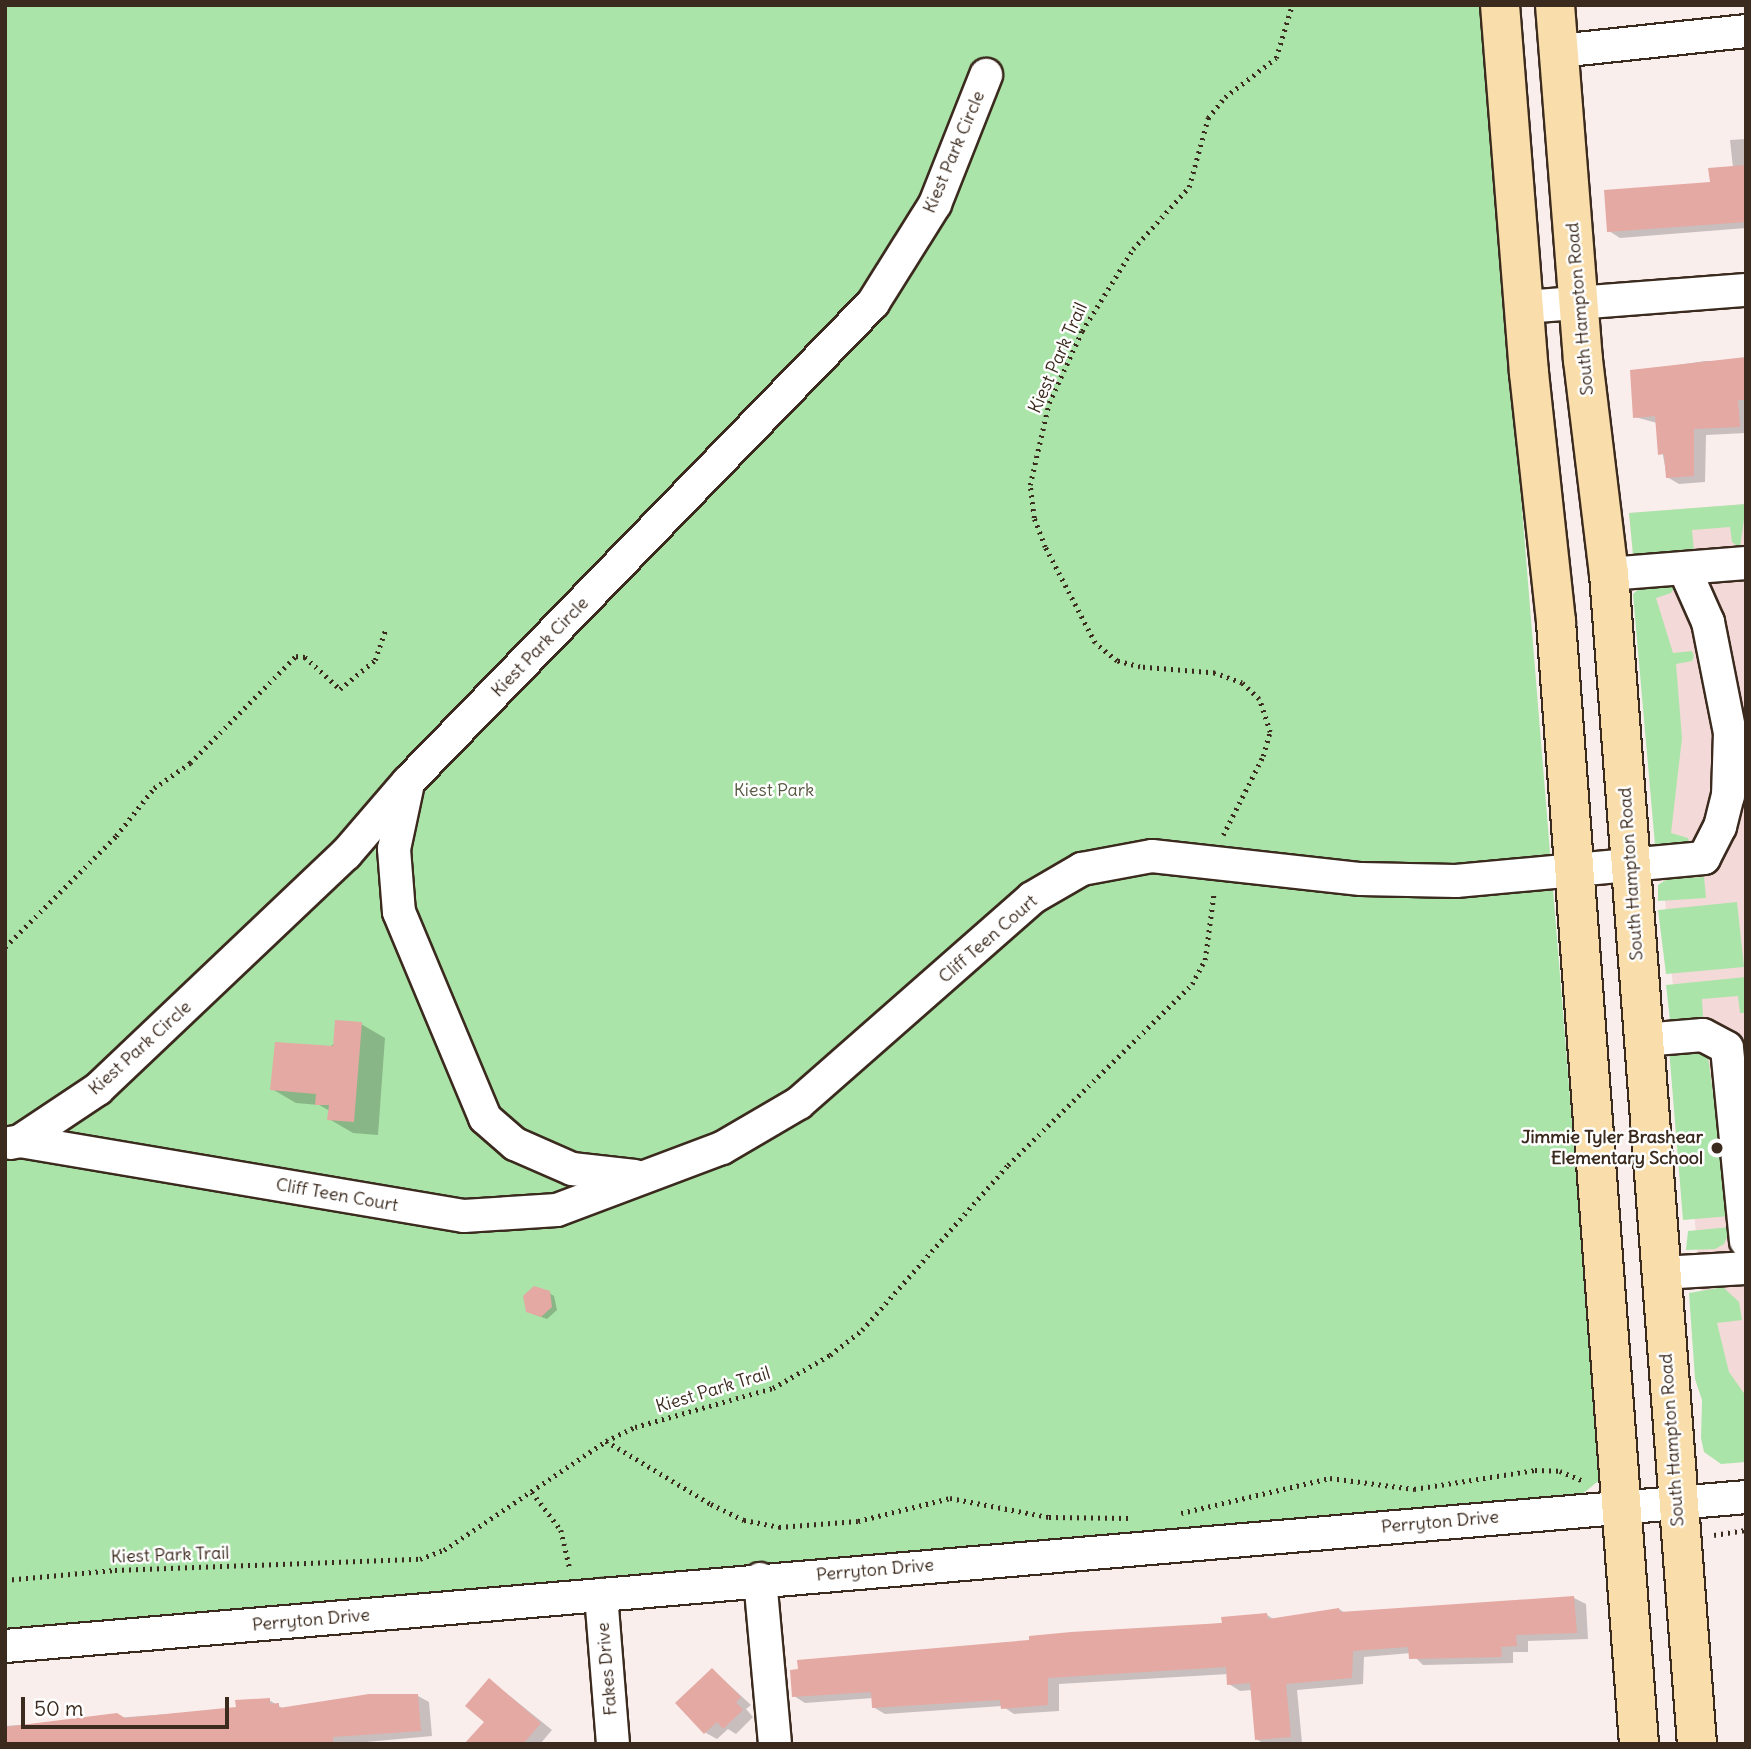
<!DOCTYPE html>
<html>
<head>
<meta charset="utf-8">
<style>
  body { margin:0 }
  #map { position:relative; width:1751px; height:1749px; overflow:hidden; background:#faeeed; font-family:Delius,sans-serif }
  div>[style] { position:absolute }
  .built>* { inset:0; background:#f3d9d7 }
  .green>* { inset:0; background:#abe4a9 }
  .shadow>* { inset:0; background:#0003 }
  .building>* { inset:0; background:#e4a9a3 }
  .path>* { height:4.5px; margin-top:-2.25px; transform-origin:0; background:repeating-linear-gradient(90deg,#3b2a1e 0 2px,transparent 0 7px) }
  .roads { filter:drop-shadow(2px 0 #3b2a1e) drop-shadow(-2px 0 #3b2a1e) drop-shadow(0 2px #3b2a1e) drop-shadow(0 -2px #3b2a1e) }
  .minor>* { height:32px; margin:-16px; padding:0 16px; transform-origin:16px; border-radius:16px; background:#fff }
  .major>* { height:38px; margin:-19px; padding:0 19px; transform-origin:19px; border-radius:19px; background:#f9deab }
  .dots>* { width:19px; height:19px; translate:-50% -50%; box-sizing:border-box; border:4px solid #fff; border-radius:50% }
  span { translate:-50% -50%; white-space:nowrap; text-align:center; line-height:1.15; -webkit-text-stroke:5px #fff; paint-order:stroke }
  .street-label { font-size:18px; color:#3b2a1e }
  .park-label { font-size:18px; color:#575841 }
  .poi-label { font-size:18px; color:#3b2a1e; font-weight:700 }
  .right { translate:-100% -50%; text-align:right }
  .frame { position:absolute; inset:0; border:7px solid #3b2a1e; pointer-events:none }
  .scale { position:absolute; left:21px; top:1697px; width:208px; height:32px; box-sizing:border-box; border:4px solid #3b2a1e; border-top:0; padding-left:9px; font-size:21px; line-height:24px; white-space:nowrap; color:#3b2a1e; -webkit-text-stroke:5px #fff; paint-order:stroke }
</style>
</head>
<body>
<div id="map">
  <div class="built">
    <div style="clip-path:polygon(1746px 504px,1746px 1447px,1716px 1449px,1629px 513px)"></div>
  </div>
  <div class="green">
    <div style="clip-path:polygon(5px 5px,1481px 5px,1601px 1479px,1581px 1495px,5px 1631px)"></div>
    <div style="clip-path:polygon(1746px 504px,1740px 548px,1732px 542px,1730px 527px,1692px 530px,1694px 551px,1633px 554px,1629px 513px)"></div>
    <div style="clip-path:polygon(1670px 583px,1674px 588px,1671px 593px,1656px 598px,1673px 653px,1692px 651px,1694px 656px,1692px 661px,1676px 664px,1682px 738px,1671px 833px,1688px 838px,1690px 844px,1660px 850px,1655px 845px,1633px 594px,1642px 586px)"></div>
    <div style="clip-path:polygon(1704px 877px,1706px 898px,1658px 901px,1658px 885px,1667px 879px)"></div>
    <div style="clip-path:polygon(1737px 902px,1744px 967px,1666px 974px,1658px 910px)"></div>
    <div style="clip-path:polygon(1746px 977px,1746px 1013px,1740px 1013px,1738px 996px,1702px 999px,1703px 1017px,1670px 1020px,1666px 985px)"></div>
    <div style="clip-path:polygon(1699px 1047px,1708px 1057px,1730px 1216px,1683px 1220px,1669px 1049px)"></div>
    <div style="clip-path:polygon(1731px 1227px,1724px 1244px,1715px 1249px,1686px 1250px,1688px 1231px)"></div>
    <div style="clip-path:polygon(1723px 1287px,1739px 1302px,1742px 1320px,1717px 1323px,1729px 1372px,1746px 1396px,1746px 1462px,1721px 1464px,1704px 1452px,1701px 1438px,1702px 1400px,1695px 1379px,1689px 1293px)"></div>
  </div>
  <div class="shadow">
    <div style="clip-path:polygon(1746px 139px,1746px 228px,1620px 238px,1609px 231px,1712px 184px,1733px 168px,1730px 140px)"></div>
    <div style="clip-path:polygon(1705px 361px,1746px 361px,1746px 433px,1706px 435px,1705px 482px,1679px 484px,1667px 477px,1657px 423px,1635px 417px,1631px 372px)"></div>
    <div style="clip-path:polygon(361px 1024px,385px 1038px,378px 1135px,353px 1133px,329px 1119px,330px 1111px,319px 1105px,296px 1103px,272px 1089px)"></div>
    <div style="clip-path:polygon(549px 1293px,554px 1296px,557px 1310px,547px 1319px,533px 1314px)"></div>
    <div style="clip-path:polygon(1574px 1598px,1586px 1604px,1588px 1639px,1528px 1641px,1528px 1652px,1513px 1652px,1513px 1663px,1423px 1665px,1411px 1653px,1364px 1657px,1363px 1684px,1297px 1690px,1302px 1743px,1265px 1744px,1256px 1739px,1252px 1690px,1240px 1691px,1229px 1684px,1228px 1674px,1059px 1684px,1059px 1711px,1014px 1714px,1002px 1706px,885px 1714px,873px 1707px,873px 1698px,805px 1703px,794px 1696px,1267px 1615px,1275px 1620px,1339px 1609px,1345px 1613px)"></div>
    <div style="clip-path:polygon(713px 1670px,751px 1705px,746px 1709px,753px 1717px,736px 1734px,728px 1729px,717px 1739px,706px 1733px)"></div>
    <div style="clip-path:polygon(490px 1680px,552px 1730px,540px 1744px,483px 1744px)"></div>
    <div style="clip-path:polygon(418px 1696px,429px 1702px,432px 1736px,344px 1744px,5px 1744px,5px 1726px,238px 1709px,269px 1700px,284px 1709px)"></div>
  </div>
  <div class="building">
    <div style="clip-path:polygon(1746px 165px,1746px 222px,1607px 232px,1604px 190px,1710px 182px,1708px 168px)"></div>
    <div style="clip-path:polygon(1746px 357px,1746px 400px,1738px 400px,1740px 427px,1694px 429px,1694px 476px,1666px 478px,1664px 454px,1658px 455px,1655px 416px,1633px 418px,1630px 370px)"></div>
    <div style="clip-path:polygon(335px 1020px,362px 1022px,354px 1122px,327px 1120px,329px 1105px,315px 1105px,316px 1094px,270px 1090px,275px 1042px,333px 1046px)"></div>
    <div style="clip-path:polygon(534px 1286px,550px 1291px,552px 1307px,541px 1317px,526px 1312px,523px 1296px)"></div>
    <div style="clip-path:polygon(1574px 1596px,1577px 1633px,1516px 1635px,1517px 1646px,1501px 1647px,1502px 1657px,1409px 1659px,1408px 1647px,1353px 1651px,1352px 1678px,1286px 1684px,1291px 1737px,1255px 1740px,1250px 1683px,1227px 1685px,1226px 1667px,1048px 1678px,1048px 1705px,1001px 1709px,1000px 1700px,872px 1708px,871px 1692px,792px 1697px,790px 1670px,798px 1669px,797px 1660px,1029px 1640px,1029px 1636px,1071px 1632px,1222px 1623px,1221px 1617px,1267px 1613px,1268px 1619px,1339px 1608px,1340px 1612px)"></div>
    <div style="clip-path:polygon(712px 1668px,741px 1697px,736px 1702px,743px 1710px,723px 1729px,717px 1722px,704px 1734px,675px 1703px)"></div>
    <div style="clip-path:polygon(489px 1678px,541px 1723px,523px 1744px,464px 1744px,484px 1722px,465px 1706px)"></div>
    <div style="clip-path:polygon(369px 1694px,418px 1694px,421px 1731px,333px 1737px,333px 1744px,5px 1744px,5px 1727px,117px 1713px,125px 1718px,236px 1707px,235px 1700px,270px 1698px,270px 1704px,279px 1703px,279px 1708px)"></div>
  </div>
  <div class="path">
    <div style="left:1223px;top:835px;width:89px;rotate:-63.1deg"></div>
    <div style="left:1263px;top:756px;width:25px;rotate:-74deg"></div>
    <div style="left:1270px;top:732px;width:35px;rotate:-108deg"></div>
    <div style="left:1259px;top:699px;width:23px;rotate:-137deg"></div>
    <div style="left:1242px;top:683px;width:29px;rotate:-160deg"></div>
    <div style="left:1215px;top:673px;width:75px;rotate:-175.4deg"></div>
    <div style="left:1140px;top:667px;width:24px;rotate:-165deg"></div>
    <div style="left:1117px;top:661px;width:28px;rotate:-141deg"></div>
    <div style="left:1095px;top:643px;width:108px;rotate:-117.5deg"></div>
    <div style="left:1045px;top:547px;width:31px;rotate:-111deg"></div>
    <div style="left:1034px;top:518px;width:33px;rotate:-97deg"></div>
    <div style="left:1030px;top:485px;width:84px;rotate:-77deg"></div>
    <div style="left:1049px;top:403px;width:79px;rotate:-65.4deg"></div>
    <div style="left:1082px;top:331px;width:97px;rotate:-58.1deg"></div>
    <div style="left:1133px;top:249px;width:84px;rotate:-47.9deg"></div>
    <div style="left:1189px;top:187px;width:72px;rotate:-74.6deg"></div>
    <div style="left:1208px;top:118px;width:27px;rotate:-51deg"></div>
    <div style="left:1225px;top:97px;width:64px;rotate:-37.4deg"></div>
    <div style="left:1276px;top:58px;width:55px;rotate:-73.2deg"></div>
    <div style="left:5px;top:947px;width:157px;rotate:-45deg"></div>
    <div style="left:116px;top:836px;width:61px;rotate:-51.6deg"></div>
    <div style="left:154px;top:788px;width:44px;rotate:-34.8deg"></div>
    <div style="left:190px;top:763px;width:151px;rotate:-45.3deg"></div>
    <div style="left:296px;top:656px;width:9px;rotate:6deg"></div>
    <div style="left:305px;top:657px;width:47px;rotate:42.4deg"></div>
    <div style="left:340px;top:689px;width:45px;rotate:-39.6deg"></div>
    <div style="left:375px;top:660px;width:31px;rotate:-71deg"></div>
    <div style="left:606px;top:1441px;width:122px;rotate:31deg"></div>
    <div style="left:711px;top:1504px;width:37px;rotate:26deg"></div>
    <div style="left:744px;top:1520px;width:36px;rotate:11deg"></div>
    <div style="left:779px;top:1527px;width:79px;rotate:-4.3deg"></div>
    <div style="left:858px;top:1521px;width:95px;rotate:-14deg"></div>
    <div style="left:950px;top:1498px;width:101px;rotate:10.9deg"></div>
    <div style="left:1049px;top:1517px;width:82px;rotate:0.7deg"></div>
    <div style="left:532px;top:1492px;width:48px;rotate:52.7deg"></div>
    <div style="left:561px;top:1530px;width:40px;rotate:77deg"></div>
    <div style="left:1181px;top:1513px;width:153px;rotate:-13.2deg"></div>
    <div style="left:1330px;top:1478px;width:85px;rotate:7.5deg"></div>
    <div style="left:1414px;top:1489px;width:122px;rotate:-8.9deg"></div>
    <div style="left:1535px;top:1470px;width:25px;rotate:2deg"></div>
    <div style="left:1560px;top:1471px;width:25px;rotate:23deg"></div>
    <div style="left:1714px;top:1535px;width:32px;rotate:-9deg"></div>
    <div style="left:5px;top:1580px;width:110px;rotate:-5.2deg"></div>
    <div style="left:115px;top:1570px;width:305px;rotate:-2.1deg"></div>
    <div style="left:420px;top:1559px;width:26px;rotate:-21deg"></div>
    <div style="left:444px;top:1550px;width:195px;rotate:-33.9deg"></div>
    <div style="left:606px;top:1441px;width:32px;rotate:-26deg"></div>
    <div style="left:635px;top:1427px;width:143px;rotate:-15.8deg"></div>
    <div style="left:773px;top:1388px;width:66px;rotate:-30.1deg"></div>
    <div style="left:830px;top:1355px;width:41px;rotate:-38deg"></div>
    <div style="left:862px;top:1330px;width:220px;rotate:-48.5deg"></div>
    <div style="left:1008px;top:1165px;width:258px;rotate:-44.5deg"></div>
    <div style="left:1192px;top:984px;width:27px;rotate:-62deg"></div>
    <div style="left:1205px;top:960px;width:69px;rotate:-82.5deg"></div>
  </div>
  <div class="roads">
    <div class="minor">
      <div style="left:1559px;top:51px;width:188px;rotate:-6.1deg"></div>
      <div style="left:1524px;top:307px;width:223px;rotate:-4.4deg"></div>
      <div style="left:1609px;top:574px;width:137px;rotate:-4.6deg"></div>
      <div style="left:407px;top:788px;width:62px;rotate:102deg"></div>
      <div style="left:394px;top:849px;width:63px;rotate:85.5deg"></div>
      <div style="left:399px;top:912px;width:223px;rotate:67.3deg"></div>
      <div style="left:485px;top:1118px;width:40px;rotate:41deg"></div>
      <div style="left:515px;top:1144px;width:62px;rotate:23.7deg"></div>
      <div style="left:572px;top:1169px;width:63px;rotate:6.3deg"></div>
      <div style="left:1643px;top:1040px;width:60px;rotate:-4.8deg"></div>
      <div style="left:1703px;top:1035px;width:27px;rotate:28deg"></div>
      <div style="left:1727px;top:1048px;width:194px;rotate:84.4deg"></div>
      <div style="left:20px;top:1141px;width:450px;rotate:9.6deg"></div>
      <div style="left:464px;top:1216px;width:93px;rotate:-3.7deg"></div>
      <div style="left:557px;top:1210px;width:176px;rotate:-20.6deg"></div>
      <div style="left:722px;top:1148px;width:89px;rotate:-30.3deg"></div>
      <div style="left:799px;top:1103px;width:310px;rotate:-41.3deg"></div>
      <div style="left:1032px;top:898px;width:58px;rotate:-30.1deg"></div>
      <div style="left:1082px;top:869px;width:71px;rotate:-10.5deg"></div>
      <div style="left:1152px;top:856px;width:210px;rotate:6.3deg"></div>
      <div style="left:1361px;top:879px;width:95px;rotate:1.2deg"></div>
      <div style="left:1456px;top:881px;width:249px;rotate:-5.3deg"></div>
      <div style="left:1704px;top:858px;width:35px;rotate:-63deg"></div>
      <div style="left:1720px;top:827px;width:32px;rotate:-76deg"></div>
      <div style="left:1728px;top:796px;width:63px;rotate:-88.2deg"></div>
      <div style="left:1730px;top:733px;width:113px;rotate:-101.2deg"></div>
      <div style="left:1708px;top:622px;width:59px;rotate:-114deg"></div>
      <div style="left:10px;top:1143px;width:10px;rotate:-11deg"></div>
      <div style="left:20px;top:1141px;width:94px;rotate:-33.7deg"></div>
      <div style="left:98px;top:1089px;width:342px;rotate:-43.5deg"></div>
      <div style="left:346px;top:854px;width:95px;rotate:-49.3deg"></div>
      <div style="left:408px;top:782px;width:668px;rotate:-45.85deg"></div>
      <div style="left:873px;top:303px;width:117px;rotate:-57.9deg"></div>
      <div style="left:935px;top:204px;width:139px;rotate:-68.4deg"></div>
      <div style="left:1660px;top:1273px;width:86px;rotate:-3.3deg"></div>
      <div style="left:760px;top:1579px;width:166px;rotate:84.8deg"></div>
      <div style="left:601px;top:1595px;width:149px;rotate:85.4deg"></div>
      <div style="left:5px;top:1646px;width:1747px;rotate:-4.89deg"></div>
    </div>
    <div class="major">
      <div style="left:1500px;top:5px;width:369px;rotate:85.5deg"></div>
      <div style="left:1529px;top:373px;width:250px;rotate:83.8deg"></div>
      <div style="left:1556px;top:622px;width:1125px;rotate:85.77deg"></div>
      <div style="left:1555px;top:5px;width:356px;rotate:85.5deg"></div>
      <div style="left:1583px;top:360px;width:216px;rotate:83.1deg"></div>
      <div style="left:1609px;top:574px;width:1173px;rotate:85.7deg"></div>
    </div>
  </div>
  <div class="dots">
    <div style="left:1717px;top:1148px;background:#3b2a1e"></div>
  </div>
  <div class="street-label">
    <span style="left:954px;top:152px;rotate:-67deg">Kiest Park Circle</span>
    <span style="left:1580px;top:309px;rotate:-95deg">South Hampton Road</span>
    <span style="left:1058px;top:358px;rotate:-66deg">Kiest Park Trail</span>
    <span style="left:540px;top:647px;rotate:-46deg">Kiest Park Circle</span>
    <span style="left:1631px;top:874px;rotate:-94deg">South Hampton Road</span>
    <span style="left:988px;top:939px;rotate:-41deg">Cliff Teen Court</span>
    <span style="left:140px;top:1048px;rotate:-42deg">Kiest Park Circle</span>
    <span style="left:337px;top:1195px;rotate:10deg">Cliff Teen Court</span>
    <span style="left:713px;top:1390px;rotate:-17deg">Kiest Park Trail</span>
    <span style="left:1672px;top:1440px;rotate:-94deg">South Hampton Road</span>
    <span style="left:1440px;top:1522px;rotate:-5deg">Perryton Drive</span>
    <span style="left:170px;top:1555px;rotate:-2deg">Kiest Park Trail</span>
    <span style="left:875px;top:1570px;rotate:-5deg">Perryton Drive</span>
    <span style="left:311px;top:1620px;rotate:-5deg">Perryton Drive</span>
    <span style="left:607px;top:1669px;rotate:-95deg">Fakes Drive</span>
  </div>
  <div class="park-label">
    <span style="left:774px;top:790px">Kiest Park</span>
  </div>
  <div class="poi-label">
    <span class="right" style="left:1703px;top:1148px">Jimmie Tyler Brashear<br>Elementary School</span>
  </div>
  <div class="frame"></div>
  <div class="scale">50 m</div>
</div>
</body>
</html>
